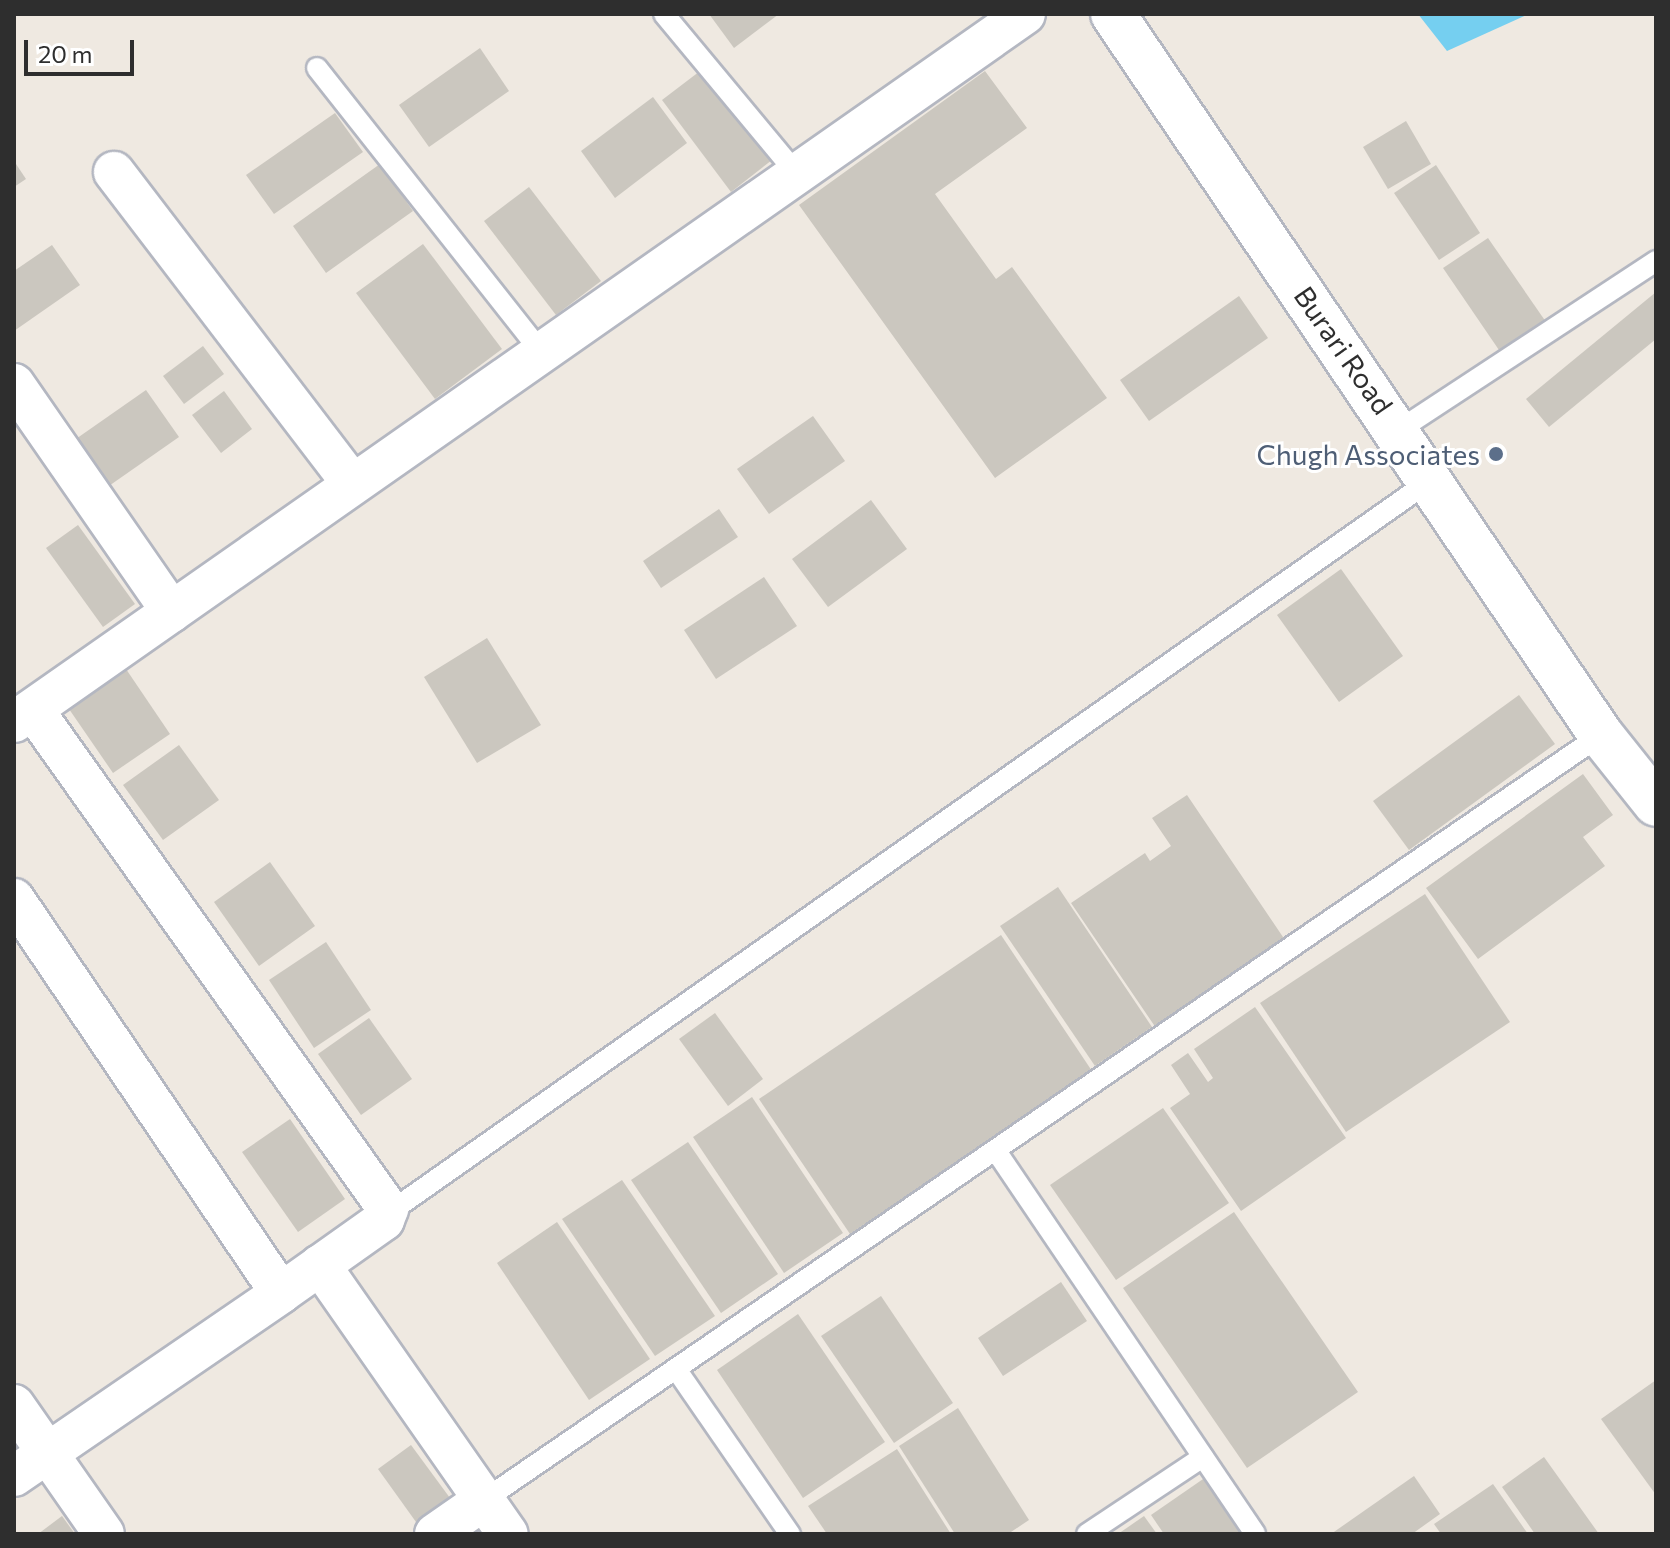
<!DOCTYPE html>
<html>
<head>
<meta charset="utf-8">
<style>
  body { margin:0 }
  #map { position:relative; width:1670px; height:1548px; overflow:hidden; background:#efe9e1; font-family:Commissioner,sans-serif }
  div>[style] { position:absolute }
  .water>* { inset:0; background:#75cff0 }
  .building>* { inset:0; background:#cbc7bf }
  .roads { filter:drop-shadow(2px 0 #b4b7c1) drop-shadow(-2px 0 #b4b7c1) drop-shadow(0 2px #b4b7c1) drop-shadow(0 -2px #b4b7c1) }
  .service>* { height:20px; margin:-10px; padding:0 10px; transform-origin:10px; border-radius:10px; background:#fff }
  .minor>* { height:40px; margin:-20px; padding:0 20px; transform-origin:20px; border-radius:20px; background:#fff }
  .secondary>* { height:44px; margin:-22px; padding:0 22px; transform-origin:22px; border-radius:22px; background:#fff }
  .dots>* { width:22px; height:22px; translate:-50% -50%; box-sizing:border-box; border:4px solid #fff; border-radius:50% }
  span { translate:-50% -50%; white-space:nowrap; text-align:center; line-height:1.15; -webkit-text-stroke:6px #fff; paint-order:stroke }
  .street-label { font-size:28px; color:#2e2e2e }
  .service-label { font-size:28px; color:#4e5e75 }
  .right { translate:-100% -50%; text-align:right }
  .frame { position:absolute; inset:0; border:16px solid #2e2e2e; pointer-events:none }
  .scale { position:absolute; left:24px; top:40px; width:110px; height:36px; box-sizing:border-box; border:4px solid #2e2e2e; border-top:0; padding-left:10px; font-size:24px; line-height:28px; white-space:nowrap; color:#2e2e2e; -webkit-text-stroke:6px #fff; paint-order:stroke }
</style>
</head>
<body>
<div id="map">
  <div class="water">
    <div style="clip-path:polygon(1418px 14px,1529px 14px,1447px 51px)"></div>
  </div>
  <div class="building">
    <div style="clip-path:polygon(709px 14px,779px 14px,734px 48px)"></div>
    <div style="clip-path:polygon(480px 48px,509px 91px,429px 147px,399px 105px)"></div>
    <div style="clip-path:polygon(704px 68px,772px 160px,731px 192px,662px 100px)"></div>
    <div style="clip-path:polygon(985px 71px,1027px 128px,935px 194px,996px 279px,1012px 267px,1107px 398px,995px 478px,799px 205px)"></div>
    <div style="clip-path:polygon(653px 97px,687px 143px,615px 198px,581px 151px)"></div>
    <div style="clip-path:polygon(335px 113px,363px 152px,274px 214px,246px 175px)"></div>
    <div style="clip-path:polygon(1406px 121px,1431px 164px,1388px 189px,1363px 147px)"></div>
    <div style="clip-path:polygon(14px 161px,26px 179px,14px 187px)"></div>
    <div style="clip-path:polygon(380px 164px,413px 211px,326px 273px,293px 226px)"></div>
    <div style="clip-path:polygon(1436px 165px,1480px 233px,1439px 260px,1394px 193px)"></div>
    <div style="clip-path:polygon(529px 187px,601px 281px,556px 315px,484px 221px)"></div>
    <div style="clip-path:polygon(1488px 238px,1546px 322px,1501px 353px,1443px 268px)"></div>
    <div style="clip-path:polygon(423px 244px,502px 349px,435px 399px,356px 293px)"></div>
    <div style="clip-path:polygon(52px 245px,80px 285px,14px 331px,14px 271px)"></div>
    <div style="clip-path:polygon(1656px 292px,1656px 339px,1549px 427px,1526px 399px)"></div>
    <div style="clip-path:polygon(1239px 296px,1268px 338px,1149px 421px,1120px 380px)"></div>
    <div style="clip-path:polygon(203px 346px,224px 374px,184px 404px,163px 376px)"></div>
    <div style="clip-path:polygon(146px 390px,179px 437px,106px 488px,73px 441px)"></div>
    <div style="clip-path:polygon(224px 391px,252px 429px,221px 453px,192px 415px)"></div>
    <div style="clip-path:polygon(813px 416px,845px 461px,769px 514px,737px 469px)"></div>
    <div style="clip-path:polygon(871px 500px,907px 549px,828px 607px,792px 559px)"></div>
    <div style="clip-path:polygon(719px 509px,738px 537px,661px 588px,643px 561px)"></div>
    <div style="clip-path:polygon(78px 525px,135px 604px,103px 627px,46px 548px)"></div>
    <div style="clip-path:polygon(1341px 569px,1403px 656px,1339px 702px,1277px 615px)"></div>
    <div style="clip-path:polygon(764px 577px,797px 626px,716px 679px,684px 630px)"></div>
    <div style="clip-path:polygon(487px 638px,541px 725px,477px 763px,424px 677px)"></div>
    <div style="clip-path:polygon(126px 669px,170px 734px,113px 773px,69px 709px)"></div>
    <div style="clip-path:polygon(1519px 695px,1555px 744px,1409px 850px,1373px 801px)"></div>
    <div style="clip-path:polygon(179px 745px,219px 800px,163px 840px,123px 785px)"></div>
    <div style="clip-path:polygon(1583px 774px,1613px 815px,1583px 837px,1605px 866px,1478px 959px,1426px 888px)"></div>
    <div style="clip-path:polygon(1187px 795px,1285px 940px,1156px 1028px,1071px 903px,1145px 853px,1150px 861px,1171px 846px,1152px 818px)"></div>
    <div style="clip-path:polygon(270px 862px,315px 926px,259px 966px,214px 902px)"></div>
    <div style="clip-path:polygon(1058px 887px,1152px 1027px,1095px 1066px,1000px 926px)"></div>
    <div style="clip-path:polygon(1425px 894px,1510px 1022px,1346px 1132px,1260px 1003px)"></div>
    <div style="clip-path:polygon(1001px 935px,1092px 1071px,850px 1234px,759px 1099px)"></div>
    <div style="clip-path:polygon(326px 942px,371px 1010px,314px 1048px,269px 980px)"></div>
    <div style="clip-path:polygon(1255px 1007px,1346px 1138px,1241px 1211px,1170px 1108px,1190px 1094px,1171px 1065px,1188px 1053px,1208px 1082px,1213px 1078px,1194px 1049px)"></div>
    <div style="clip-path:polygon(715px 1013px,763px 1079px,728px 1106px,679px 1039px)"></div>
    <div style="clip-path:polygon(369px 1018px,412px 1079px,361px 1115px,318px 1054px)"></div>
    <div style="clip-path:polygon(752px 1097px,843px 1233px,784px 1273px,693px 1137px)"></div>
    <div style="clip-path:polygon(1163px 1108px,1229px 1203px,1116px 1280px,1050px 1185px)"></div>
    <div style="clip-path:polygon(290px 1119px,345px 1199px,298px 1232px,242px 1152px)"></div>
    <div style="clip-path:polygon(688px 1142px,778px 1274px,721px 1313px,631px 1180px)"></div>
    <div style="clip-path:polygon(622px 1180px,715px 1316px,655px 1356px,562px 1219px)"></div>
    <div style="clip-path:polygon(1234px 1212px,1358px 1392px,1247px 1468px,1123px 1288px)"></div>
    <div style="clip-path:polygon(557px 1222px,650px 1359px,589px 1400px,497px 1263px)"></div>
    <div style="clip-path:polygon(1061px 1282px,1087px 1321px,1003px 1376px,978px 1338px)"></div>
    <div style="clip-path:polygon(881px 1296px,953px 1403px,894px 1443px,821px 1336px)"></div>
    <div style="clip-path:polygon(798px 1314px,885px 1442px,803px 1498px,717px 1370px)"></div>
    <div style="clip-path:polygon(1656px 1380px,1656px 1495px,1601px 1419px)"></div>
    <div style="clip-path:polygon(958px 1408px,1029px 1520px,1008px 1534px,955px 1534px,899px 1446px)"></div>
    <div style="clip-path:polygon(411px 1445px,450px 1498px,416px 1522px,378px 1469px)"></div>
    <div style="clip-path:polygon(897px 1449px,951px 1534px,827px 1534px,808px 1506px)"></div>
    <div style="clip-path:polygon(1544px 1457px,1599px 1534px,1535px 1534px,1502px 1487px)"></div>
    <div style="clip-path:polygon(1414px 1476px,1440px 1514px,1412px 1534px,1331px 1534px)"></div>
    <div style="clip-path:polygon(1206px 1477px,1245px 1534px,1164px 1534px,1151px 1515px)"></div>
    <div style="clip-path:polygon(1493px 1484px,1528px 1534px,1441px 1534px,1434px 1524px)"></div>
    <div style="clip-path:polygon(62px 1516px,75px 1534px,38px 1534px)"></div>
    <div style="clip-path:polygon(1144px 1516px,1157px 1534px,1118px 1534px)"></div>
  </div>
  <div class="roads">
    <div class="service">
      <div style="left:664px;top:14px;width:208px;rotate:50.3deg"></div>
      <div style="left:317px;top:68px;width:362px;rotate:51.7deg"></div>
      <div style="left:1399px;top:430px;width:308px;rotate:-33.3deg"></div>
      <div style="left:996px;top:1151px;width:462px;rotate:55.9deg"></div>
      <div style="left:387px;top:1214px;width:1276px;rotate:-35.11deg"></div>
      <div style="left:676px;top:1369px;width:201px;rotate:55.4deg"></div>
      <div style="left:484px;top:1500px;width:1354px;rotate:-34.41deg"></div>
      <div style="left:1087px;top:1534px;width:139px;rotate:-33.6deg"></div>
    </div>
    <div class="minor">
      <div style="left:114px;top:172px;width:392px;rotate:52.6deg"></div>
      <div style="left:14px;top:384px;width:277px;rotate:55.3deg"></div>
      <div style="left:14px;top:722px;width:1234px;rotate:-35deg"></div>
      <div style="left:14px;top:899px;width:476px;rotate:55.9deg"></div>
      <div style="left:320px;top:1265px;width:328px;rotate:55.1deg"></div>
      <div style="left:14px;top:1405px;width:157px;rotate:55.1deg"></div>
      <div style="left:14px;top:1476px;width:324px;rotate:-34.4deg"></div>
      <div style="left:281px;top:1293px;width:126px;rotate:-35.3deg"></div>
      <div style="left:384px;top:1220px;width:12px;rotate:-70deg"></div>
      <div style="left:388px;top:1209px;width:611px;rotate:-125.41deg"></div>
      <div style="left:435px;top:1534px;width:60px;rotate:-34.8deg"></div>
    </div>
    <div class="secondary">
      <div style="left:1113px;top:14px;width:871px;rotate:55.91deg"></div>
      <div style="left:1601px;top:735px;width:88px;rotate:51.4deg"></div>
    </div>
  </div>
  <div class="dots">
    <div style="left:1496px;top:454px;background:#5c6f8a"></div>
  </div>
  <div class="street-label">
    <span style="left:1344px;top:350px;rotate:55deg">Burari Road</span>
  </div>
  <div class="service-label">
    <span class="right" style="left:1480px;top:454px">Chugh Associates</span>
  </div>
  <div class="frame"></div>
  <div class="scale">20 m</div>
</div>
</body>
</html>
